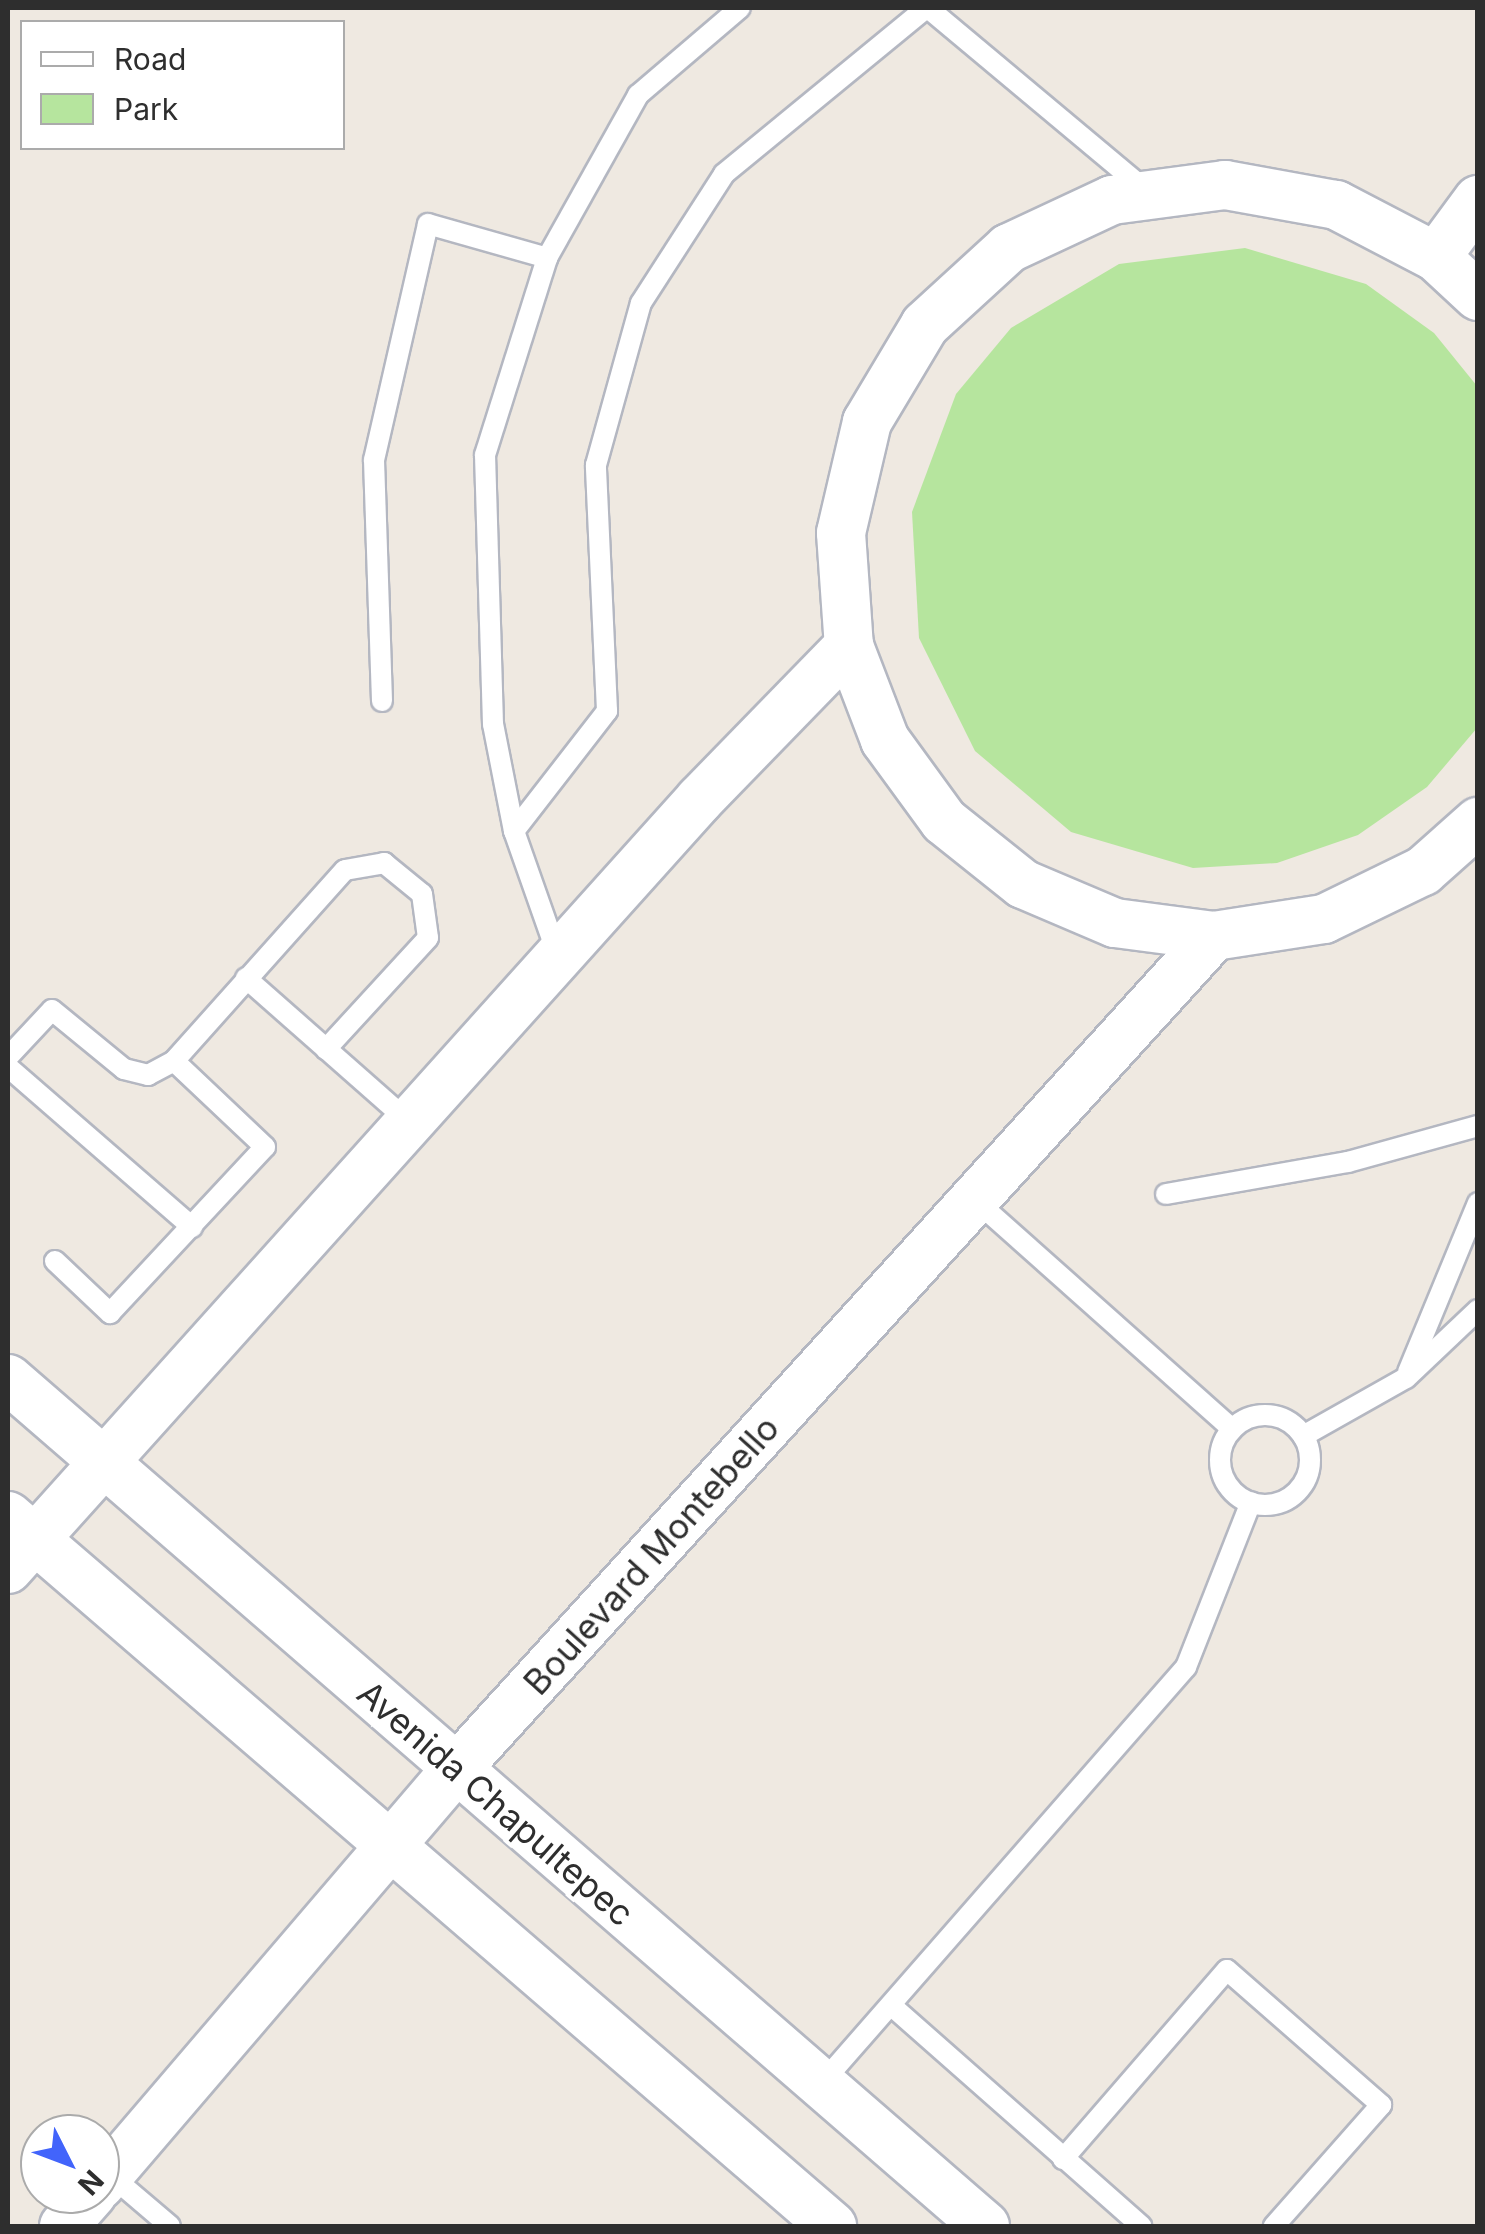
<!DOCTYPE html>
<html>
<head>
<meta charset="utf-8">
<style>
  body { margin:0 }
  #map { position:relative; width:1485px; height:2234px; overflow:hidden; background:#efe9e1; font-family:Inter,sans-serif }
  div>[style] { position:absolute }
  .green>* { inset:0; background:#b6e59e }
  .roads { filter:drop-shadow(2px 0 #b4b7c1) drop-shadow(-2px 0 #b4b7c1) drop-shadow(0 2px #b4b7c1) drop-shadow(0 -2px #b4b7c1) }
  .service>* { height:20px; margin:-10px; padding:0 10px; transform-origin:10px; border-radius:10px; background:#fff }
  .service>.ring { margin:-10px; padding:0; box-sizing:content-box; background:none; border:20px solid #fff; border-radius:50% }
  .tertiary>* { height:48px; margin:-24px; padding:0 24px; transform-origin:24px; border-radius:24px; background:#fff }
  span { translate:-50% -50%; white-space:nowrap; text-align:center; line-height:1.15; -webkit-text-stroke:8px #fff; paint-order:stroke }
  .street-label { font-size:35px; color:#2e2e2e }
  .frame { position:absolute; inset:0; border:10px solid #2e2e2e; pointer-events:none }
  .legend { position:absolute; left:20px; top:20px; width:325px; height:130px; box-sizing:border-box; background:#fff; border:2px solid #ababab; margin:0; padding:12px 18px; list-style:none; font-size:30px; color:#2e2e2e }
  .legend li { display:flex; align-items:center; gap:20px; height:50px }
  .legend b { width:50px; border:2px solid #ababab }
  .north { position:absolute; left:20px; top:2114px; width:100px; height:100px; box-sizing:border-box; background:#fff; border:2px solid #ababab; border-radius:50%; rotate:132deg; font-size:28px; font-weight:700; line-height:40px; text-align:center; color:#2e2e2e }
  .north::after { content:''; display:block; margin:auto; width:35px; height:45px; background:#4264fb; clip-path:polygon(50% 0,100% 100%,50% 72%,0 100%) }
</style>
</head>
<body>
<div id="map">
  <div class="green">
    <div style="clip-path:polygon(1245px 248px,1366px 284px,1434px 333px,1477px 386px,1477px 728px,1427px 787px,1358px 835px,1277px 863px,1193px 868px,1071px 832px,975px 751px,919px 638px,912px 512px,956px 394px,1011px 328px,1119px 264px)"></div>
  </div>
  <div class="roads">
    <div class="service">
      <div style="left:928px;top:8px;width:284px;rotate:39.9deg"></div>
      <div style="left:382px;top:701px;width:241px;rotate:-91.9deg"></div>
      <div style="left:374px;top:460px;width:242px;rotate:-77.1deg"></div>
      <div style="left:428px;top:224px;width:124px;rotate:15.9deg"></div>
      <div style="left:514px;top:831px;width:152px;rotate:-52.2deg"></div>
      <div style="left:607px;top:711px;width:246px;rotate:-92.6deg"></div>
      <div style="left:596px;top:465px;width:168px;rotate:-74.5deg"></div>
      <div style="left:641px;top:303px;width:153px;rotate:-57.2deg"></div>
      <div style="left:724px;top:174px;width:261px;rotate:-39.4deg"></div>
      <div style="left:558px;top:956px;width:133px;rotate:-109.4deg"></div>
      <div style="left:514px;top:831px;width:109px;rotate:-101.1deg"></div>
      <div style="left:493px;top:724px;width:269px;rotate:-91.7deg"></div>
      <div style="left:485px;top:455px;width:207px;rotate:-72.5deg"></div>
      <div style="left:547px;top:258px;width:187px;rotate:-60.8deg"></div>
      <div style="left:638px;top:95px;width:134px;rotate:-40.5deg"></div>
      <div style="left:246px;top:978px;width:216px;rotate:41.4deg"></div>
      <div style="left:8px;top:1057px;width:64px;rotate:-46.9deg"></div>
      <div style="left:52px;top:1010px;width:93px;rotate:39.3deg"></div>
      <div style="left:124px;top:1069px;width:25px;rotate:14deg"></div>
      <div style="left:148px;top:1075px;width:30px;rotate:-28deg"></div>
      <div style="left:174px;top:1061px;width:256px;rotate:-48.2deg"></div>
      <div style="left:345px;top:870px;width:40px;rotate:-10deg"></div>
      <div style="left:384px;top:863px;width:49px;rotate:39.2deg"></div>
      <div style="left:422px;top:894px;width:44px;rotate:82.2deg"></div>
      <div style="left:428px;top:938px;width:151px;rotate:132.6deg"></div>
      <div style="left:8px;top:1067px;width:244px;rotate:41deg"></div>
      <div style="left:1166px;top:1194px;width:185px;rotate:-10deg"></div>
      <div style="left:1348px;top:1162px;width:135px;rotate:-15.5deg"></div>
      <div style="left:974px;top:1199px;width:346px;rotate:41.7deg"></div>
      <div style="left:55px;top:1261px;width:76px;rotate:43.4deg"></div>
      <div style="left:110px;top:1313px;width:227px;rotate:-47deg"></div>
      <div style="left:265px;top:1147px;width:125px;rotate:-136.6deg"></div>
      <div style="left:1408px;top:1372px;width:183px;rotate:-67.5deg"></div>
      <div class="ring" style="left:1220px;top:1415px;width:70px;height:70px"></div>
      <div style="left:1303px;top:1436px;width:118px;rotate:-29.4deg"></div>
      <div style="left:1406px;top:1378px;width:99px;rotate:-43.4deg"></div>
      <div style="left:893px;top:2007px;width:331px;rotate:41.4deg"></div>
      <div style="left:821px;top:2084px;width:554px;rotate:-48.8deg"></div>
      <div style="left:1186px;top:1667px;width:177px;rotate:-68.5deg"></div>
      <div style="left:1063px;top:2159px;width:250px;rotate:-49.1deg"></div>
      <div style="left:1227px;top:1970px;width:205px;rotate:41.2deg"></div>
      <div style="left:1381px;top:2105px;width:162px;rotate:131.5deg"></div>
      <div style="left:109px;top:2174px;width:80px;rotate:40.4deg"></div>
    </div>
    <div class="tertiary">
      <div style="left:1436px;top:257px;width:71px;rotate:-53.6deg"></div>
      <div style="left:1478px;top:296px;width:57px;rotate:-137.1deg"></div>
      <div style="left:1436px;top:257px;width:113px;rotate:-152.5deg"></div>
      <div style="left:1336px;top:205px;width:113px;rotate:-169.8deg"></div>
      <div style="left:1225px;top:185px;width:114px;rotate:172.4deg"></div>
      <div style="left:1112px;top:200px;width:114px;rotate:155deg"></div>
      <div style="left:1009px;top:248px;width:114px;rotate:137.5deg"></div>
      <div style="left:925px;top:325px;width:113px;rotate:120.9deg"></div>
      <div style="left:867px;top:422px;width:114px;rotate:103.2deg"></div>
      <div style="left:841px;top:533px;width:113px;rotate:86deg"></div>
      <div style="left:849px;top:646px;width:101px;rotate:69deg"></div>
      <div style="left:885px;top:740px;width:100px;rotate:53.9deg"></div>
      <div style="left:944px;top:821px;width:101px;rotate:38.6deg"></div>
      <div style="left:1023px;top:884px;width:100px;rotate:23deg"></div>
      <div style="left:1115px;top:923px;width:100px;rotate:7.5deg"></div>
      <div style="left:1214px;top:936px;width:111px;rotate:-8.8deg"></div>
      <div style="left:1324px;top:919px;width:110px;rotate:-25.9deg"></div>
      <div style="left:1423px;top:871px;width:74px;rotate:-41.7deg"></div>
      <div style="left:8px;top:1379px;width:1293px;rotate:40.92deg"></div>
      <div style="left:8px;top:1516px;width:1088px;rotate:40.75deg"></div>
      <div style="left:8px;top:1569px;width:1035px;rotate:-48.05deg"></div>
      <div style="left:700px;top:799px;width:214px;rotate:-45.8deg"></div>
      <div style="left:100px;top:2185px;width:548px;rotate:-49.44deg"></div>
      <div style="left:456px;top:1769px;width:1126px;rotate:-47.7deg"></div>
      <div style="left:64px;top:2226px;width:43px;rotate:-48.8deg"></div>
    </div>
  </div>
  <div class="street-label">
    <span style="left:651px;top:1555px;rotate:-48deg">Boulevard Montebello</span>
    <span style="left:496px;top:1803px;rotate:41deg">Avenida Chapultepec</span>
  </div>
  <div class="frame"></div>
  <ul class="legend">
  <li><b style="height:12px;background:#fff"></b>Road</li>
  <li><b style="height:28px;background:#b6e59e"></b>Park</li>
  </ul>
  <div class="north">N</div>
</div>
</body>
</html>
